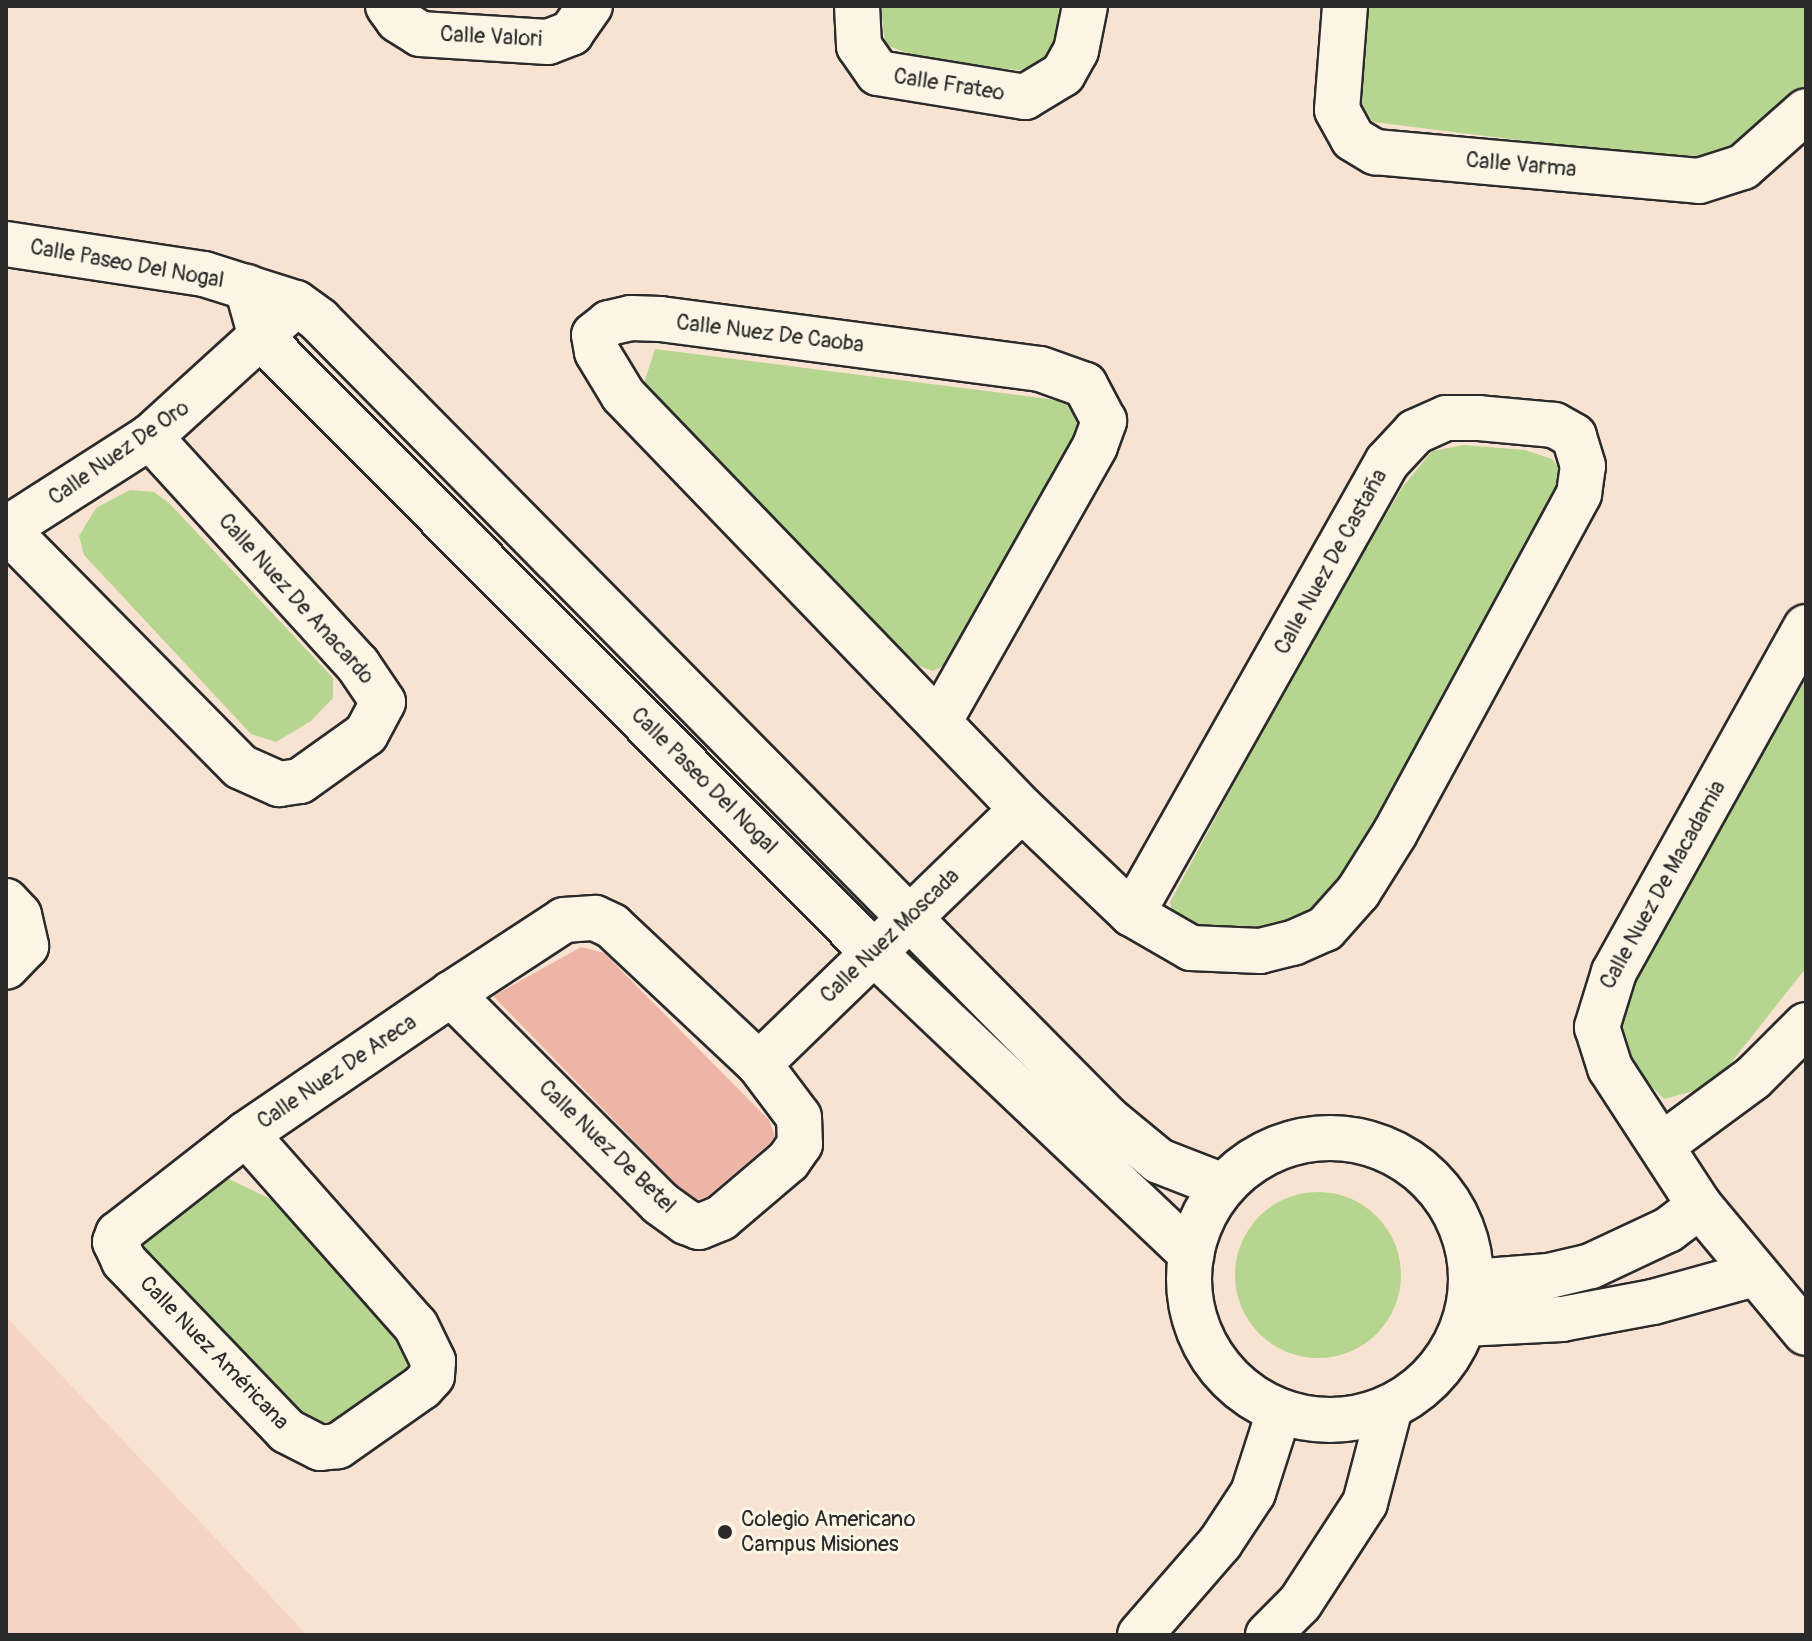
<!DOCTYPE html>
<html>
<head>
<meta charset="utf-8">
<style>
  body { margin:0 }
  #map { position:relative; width:1812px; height:1641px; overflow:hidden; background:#f8e2d2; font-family:Pangolin,sans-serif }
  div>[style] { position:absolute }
  .built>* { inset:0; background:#f5d4c5 }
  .green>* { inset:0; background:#b6d690 }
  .round { border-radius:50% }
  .building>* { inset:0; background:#eeb5a7 }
  .roads { filter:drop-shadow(2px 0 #2b2b2b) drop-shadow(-2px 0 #2b2b2b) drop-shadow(0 2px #2b2b2b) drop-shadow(0 -2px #2b2b2b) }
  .minor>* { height:44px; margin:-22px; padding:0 22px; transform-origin:22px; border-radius:22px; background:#fcf5e5 }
  .minor>.ring { margin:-22px; padding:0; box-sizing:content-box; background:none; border:44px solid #fcf5e5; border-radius:50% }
  .dots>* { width:22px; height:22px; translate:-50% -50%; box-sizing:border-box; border:4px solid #fcf5e5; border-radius:50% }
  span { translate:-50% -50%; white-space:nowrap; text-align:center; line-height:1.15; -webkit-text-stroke:6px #fcf5e5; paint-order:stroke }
  .street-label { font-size:22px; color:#2b2b2b }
  .poi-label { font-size:22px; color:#2b2b2b }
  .left { translate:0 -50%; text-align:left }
  .frame { position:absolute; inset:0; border:8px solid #2b2b2b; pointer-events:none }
</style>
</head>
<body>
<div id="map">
  <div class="built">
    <div style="clip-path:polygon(6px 1317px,307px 1635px,6px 1635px)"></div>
  </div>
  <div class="green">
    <div style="clip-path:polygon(881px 6px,1059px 6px,1056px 38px,1047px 64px,1019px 70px,934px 62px,885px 45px)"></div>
    <div style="clip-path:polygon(1369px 6px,1806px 6px,1806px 84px,1719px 155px,1687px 161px,1373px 122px,1358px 98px)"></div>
    <div style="clip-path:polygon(655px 349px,1049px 399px,1074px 405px,1083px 427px,948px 663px,933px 671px,895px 657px,651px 403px,644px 383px)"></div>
    <div style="clip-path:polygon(1464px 445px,1525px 450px,1552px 459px,1562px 472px,1562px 496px,1359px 858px,1319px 910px,1264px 928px,1219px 932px,1175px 926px,1170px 902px,1315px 634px,1402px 488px,1432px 451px)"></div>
    <div style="clip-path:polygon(130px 490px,154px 492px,170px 504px,333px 678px,333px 698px,311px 721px,276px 742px,251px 734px,84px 555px,79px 536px,96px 508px)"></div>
    <div style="clip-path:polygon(1806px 675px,1806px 968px,1726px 1069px,1694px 1091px,1664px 1099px,1629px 1063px,1615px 1027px,1647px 951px)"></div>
    <div style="clip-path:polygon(229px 1179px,281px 1204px,353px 1278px,422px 1370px,346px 1418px,322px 1423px,273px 1395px,146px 1260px,144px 1241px,183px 1205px)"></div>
    <div class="round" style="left:1235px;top:1192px;width:166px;height:166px"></div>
  </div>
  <div class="building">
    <div style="clip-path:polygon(581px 947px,604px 953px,769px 1120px,775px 1136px,769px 1144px,708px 1196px,698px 1200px,676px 1184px,493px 996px)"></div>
  </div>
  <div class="roads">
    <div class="minor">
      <div style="left:388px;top:6px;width:17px;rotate:54deg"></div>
      <div style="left:398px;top:20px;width:26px;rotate:32deg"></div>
      <div style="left:420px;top:34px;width:128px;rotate:3.6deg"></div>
      <div style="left:548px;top:42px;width:25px;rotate:-21deg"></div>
      <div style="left:571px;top:33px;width:33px;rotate:-55deg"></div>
      <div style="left:857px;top:6px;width:40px;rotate:87.1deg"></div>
      <div style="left:859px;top:46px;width:33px;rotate:55deg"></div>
      <div style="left:878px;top:73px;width:149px;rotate:9.3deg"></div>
      <div style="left:1025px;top:97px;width:44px;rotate:-31.2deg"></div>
      <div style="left:1063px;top:74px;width:26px;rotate:-61deg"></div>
      <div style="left:1076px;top:51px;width:46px;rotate:-78.7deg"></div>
      <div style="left:1345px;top:6px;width:104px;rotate:94.4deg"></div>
      <div style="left:1337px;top:110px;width:33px;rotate:61deg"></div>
      <div style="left:1353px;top:139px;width:26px;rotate:31deg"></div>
      <div style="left:1375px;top:152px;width:325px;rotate:5.1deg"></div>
      <div style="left:1699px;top:181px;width:46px;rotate:-17.7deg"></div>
      <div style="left:1743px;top:167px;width:84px;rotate:-41.6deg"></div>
      <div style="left:6px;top:244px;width:200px;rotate:8.6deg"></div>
      <div style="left:204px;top:274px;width:96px;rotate:17.5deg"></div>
      <div style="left:296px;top:303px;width:29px;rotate:36deg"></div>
      <div style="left:319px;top:320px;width:1123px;rotate:45.36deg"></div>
      <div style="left:1108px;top:1119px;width:66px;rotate:39.5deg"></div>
      <div style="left:1159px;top:1161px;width:69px;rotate:21.3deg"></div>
      <div style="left:247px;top:287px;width:52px;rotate:74.4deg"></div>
      <div style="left:261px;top:337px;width:868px;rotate:45.14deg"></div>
      <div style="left:873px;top:952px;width:439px;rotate:43.5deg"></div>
      <div style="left:6px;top:529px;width:334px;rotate:45.4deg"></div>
      <div style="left:241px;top:767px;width:42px;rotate:24.1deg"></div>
      <div style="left:279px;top:784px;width:21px;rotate:-8deg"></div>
      <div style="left:300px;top:781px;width:81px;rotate:-35.5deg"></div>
      <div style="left:366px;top:734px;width:36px;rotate:-62deg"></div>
      <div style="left:383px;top:702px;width:45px;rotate:-124deg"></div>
      <div style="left:358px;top:665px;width:309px;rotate:-132.4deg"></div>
      <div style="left:6px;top:529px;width:171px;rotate:-32.6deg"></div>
      <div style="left:150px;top:437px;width:180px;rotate:-42.3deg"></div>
      <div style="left:1806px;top:627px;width:395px;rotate:119.1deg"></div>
      <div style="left:1614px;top:972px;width:58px;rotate:107.2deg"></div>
      <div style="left:1597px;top:1027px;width:43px;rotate:72.4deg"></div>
      <div style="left:1610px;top:1068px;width:165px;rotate:56.9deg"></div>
      <div style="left:1700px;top:1206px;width:165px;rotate:50.2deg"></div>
      <div style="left:939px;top:722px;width:317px;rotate:-60.5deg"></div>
      <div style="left:1095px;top:446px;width:27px;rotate:-70deg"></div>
      <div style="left:1104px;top:421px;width:41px;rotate:-117.8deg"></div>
      <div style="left:1085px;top:385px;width:48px;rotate:-160.4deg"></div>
      <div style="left:1040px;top:369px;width:383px;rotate:-172.5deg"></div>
      <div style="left:660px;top:319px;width:29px;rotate:-178deg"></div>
      <div style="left:631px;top:318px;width:23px;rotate:167deg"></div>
      <div style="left:609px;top:323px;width:19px;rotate:141deg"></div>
      <div style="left:594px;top:335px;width:17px;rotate:80deg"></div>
      <div style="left:597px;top:352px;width:50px;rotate:58.8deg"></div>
      <div style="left:623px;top:395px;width:575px;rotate:46.06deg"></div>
      <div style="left:1022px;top:809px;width:152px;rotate:43.7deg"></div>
      <div style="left:1132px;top:914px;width:68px;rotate:30deg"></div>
      <div style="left:1191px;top:948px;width:69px;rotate:2.5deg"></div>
      <div style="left:1260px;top:951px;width:34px;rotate:-14deg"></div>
      <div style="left:1293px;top:943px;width:35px;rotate:-24deg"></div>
      <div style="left:1325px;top:929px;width:50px;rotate:-48.3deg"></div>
      <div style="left:1358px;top:892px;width:70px;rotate:-57.9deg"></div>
      <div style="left:1395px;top:833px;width:386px;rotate:-61.5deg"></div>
      <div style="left:1579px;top:494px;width:28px;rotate:-82deg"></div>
      <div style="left:1583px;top:466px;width:31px;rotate:-107deg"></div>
      <div style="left:1574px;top:436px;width:23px;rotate:-151deg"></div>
      <div style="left:1554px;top:425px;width:75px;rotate:-174.7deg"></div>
      <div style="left:1479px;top:418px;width:33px;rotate:180deg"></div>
      <div style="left:1446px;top:418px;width:34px;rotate:156deg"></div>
      <div style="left:1415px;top:432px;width:41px;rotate:133deg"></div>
      <div style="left:1387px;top:462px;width:519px;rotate:119.43deg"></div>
      <div style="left:6px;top:901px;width:19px;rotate:47deg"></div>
      <div style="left:19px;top:915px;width:32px;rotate:77deg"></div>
      <div style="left:26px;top:946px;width:29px;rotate:134deg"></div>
      <div style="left:759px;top:1064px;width:366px;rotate:-44.1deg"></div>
      <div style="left:246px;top:1134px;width:256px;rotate:48.5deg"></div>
      <div style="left:416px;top:1326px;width:39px;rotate:64deg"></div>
      <div style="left:433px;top:1361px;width:15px;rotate:94deg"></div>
      <div style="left:432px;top:1376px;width:15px;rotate:132deg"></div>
      <div style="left:422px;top:1387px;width:103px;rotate:144.9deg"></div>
      <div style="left:338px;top:1446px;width:18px;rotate:174deg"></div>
      <div style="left:320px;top:1448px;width:37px;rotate:-153deg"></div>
      <div style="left:287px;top:1431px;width:236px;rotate:-133.8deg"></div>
      <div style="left:124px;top:1261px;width:21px;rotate:-115deg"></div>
      <div style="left:115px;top:1242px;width:9px;rotate:-69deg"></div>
      <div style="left:118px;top:1234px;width:162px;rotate:-38deg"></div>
      <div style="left:246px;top:1134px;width:248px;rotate:-34.3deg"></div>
      <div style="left:451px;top:994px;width:135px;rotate:-33.2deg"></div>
      <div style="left:564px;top:920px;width:31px;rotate:-4deg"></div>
      <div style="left:595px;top:918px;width:19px;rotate:25deg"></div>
      <div style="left:612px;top:926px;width:202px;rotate:43.2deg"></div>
      <div style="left:759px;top:1064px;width:66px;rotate:53deg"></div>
      <div style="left:799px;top:1117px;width:27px;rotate:88deg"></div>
      <div style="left:800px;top:1144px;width:21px;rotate:125deg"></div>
      <div style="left:788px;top:1161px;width:88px;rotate:139.6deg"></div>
      <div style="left:721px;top:1218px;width:24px;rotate:158deg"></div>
      <div style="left:699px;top:1227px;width:14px;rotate:-159deg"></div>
      <div style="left:686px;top:1222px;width:32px;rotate:-144deg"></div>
      <div style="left:660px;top:1203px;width:296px;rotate:-135deg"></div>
      <div class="ring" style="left:1189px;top:1138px;width:238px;height:238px"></div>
      <div style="left:1662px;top:1145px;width:113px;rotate:-36.4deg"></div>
      <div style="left:1753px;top:1078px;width:75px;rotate:-45deg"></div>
      <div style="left:1472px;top:1282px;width:77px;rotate:-4.5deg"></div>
      <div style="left:1549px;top:1276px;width:43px;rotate:-13.4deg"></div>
      <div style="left:1591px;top:1266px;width:85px;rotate:-25.1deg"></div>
      <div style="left:1668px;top:1230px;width:40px;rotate:-37deg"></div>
      <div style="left:1464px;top:1324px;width:98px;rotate:-2.9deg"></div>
      <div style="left:1562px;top:1319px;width:93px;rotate:-10.6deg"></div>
      <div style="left:1653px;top:1302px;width:105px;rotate:-15.5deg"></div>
      <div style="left:1140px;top:1635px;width:122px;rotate:-49deg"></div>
      <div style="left:1220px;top:1543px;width:60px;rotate:-56.6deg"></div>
      <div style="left:1253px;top:1493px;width:85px;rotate:-72.2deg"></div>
      <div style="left:1268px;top:1635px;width:45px;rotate:-45deg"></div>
      <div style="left:1300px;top:1603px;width:119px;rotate:-57deg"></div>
      <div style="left:1365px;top:1503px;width:98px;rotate:-75.3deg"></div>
    </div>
  </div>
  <div class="dots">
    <div style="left:725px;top:1532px;background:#2b2b2b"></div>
  </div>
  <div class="street-label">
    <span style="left:491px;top:37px;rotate:3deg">Calle Valori</span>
    <span style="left:949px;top:85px;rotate:9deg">Calle Frateo</span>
    <span style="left:1521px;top:165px;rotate:5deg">Calle Varma</span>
    <span style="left:127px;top:264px;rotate:10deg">Calle Paseo Del Nogal</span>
    <span style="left:770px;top:334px;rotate:7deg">Calle Nuez De Caoba</span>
    <span style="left:119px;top:453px;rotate:-35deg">Calle Nuez De Oro</span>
    <span style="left:1331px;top:562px;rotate:-61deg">Calle Nuez De Castaña</span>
    <span style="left:296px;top:599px;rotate:48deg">Calle Nuez De Anacardo</span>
    <span style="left:704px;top:781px;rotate:45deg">Calle Paseo Del Nogal</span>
    <span style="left:1663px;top:885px;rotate:-61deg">Calle Nuez De Macadamia</span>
    <span style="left:890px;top:936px;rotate:-44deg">Calle Nuez Moscada</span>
    <span style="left:337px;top:1072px;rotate:-34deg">Calle Nuez De Areca</span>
    <span style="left:607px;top:1147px;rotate:44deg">Calle Nuez De Betel</span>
    <span style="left:214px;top:1353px;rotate:46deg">Calle Nuez Américana</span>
  </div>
  <div class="poi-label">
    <span class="left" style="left:741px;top:1532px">Colegio Americano<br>Campus Misiones</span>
  </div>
  <div class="frame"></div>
</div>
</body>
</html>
